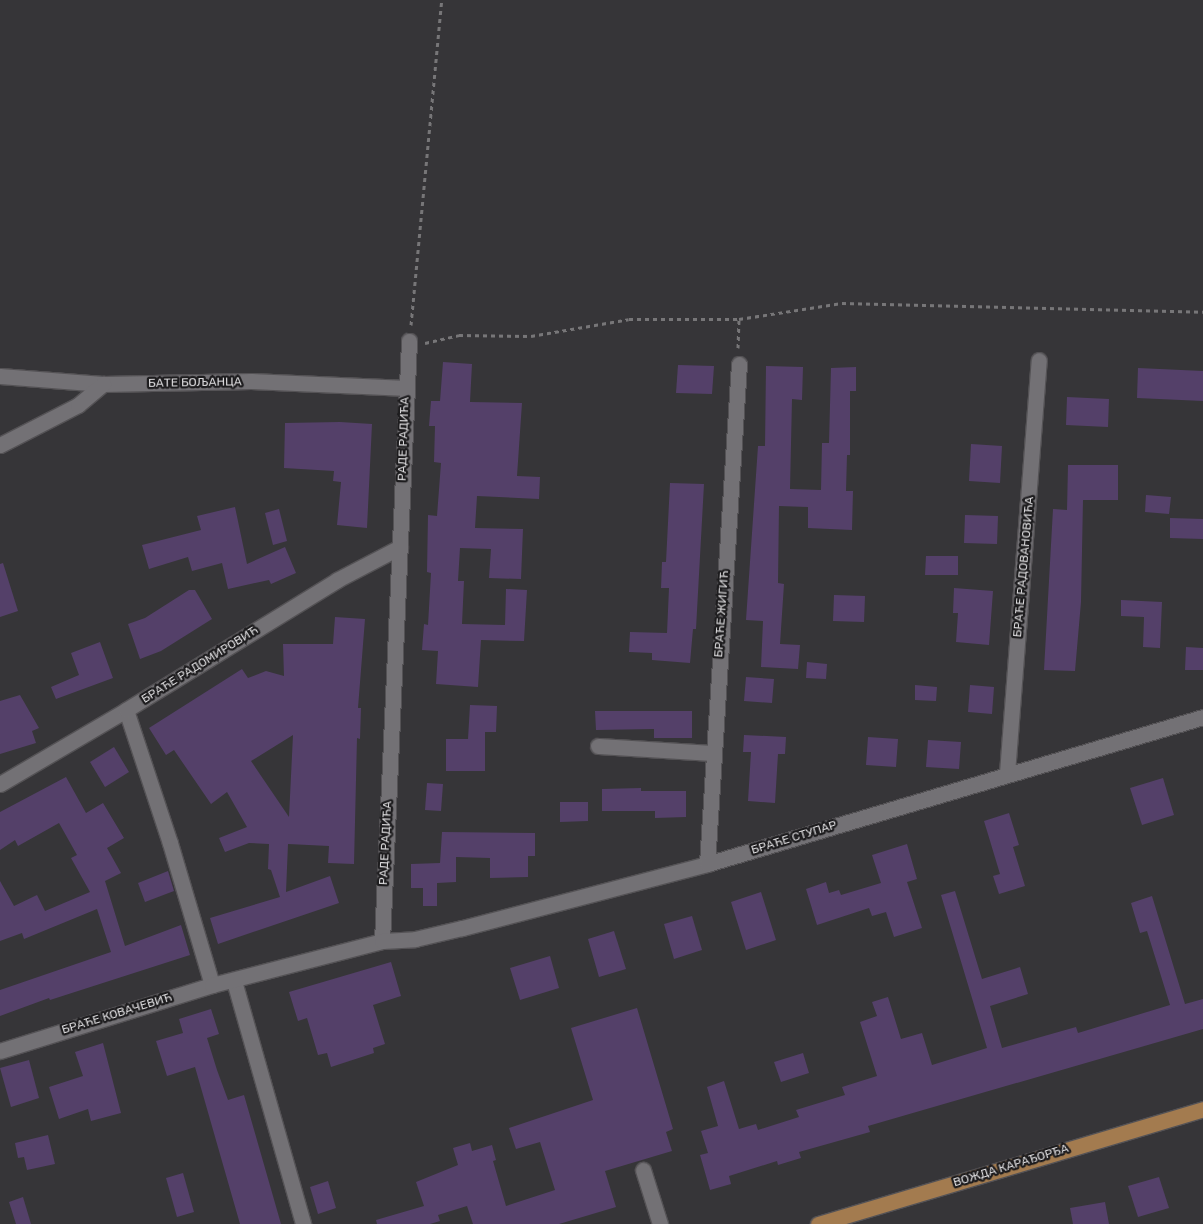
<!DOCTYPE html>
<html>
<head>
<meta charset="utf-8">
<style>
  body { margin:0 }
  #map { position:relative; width:1203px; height:1224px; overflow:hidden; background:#363538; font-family:Rubik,sans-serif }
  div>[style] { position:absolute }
  .building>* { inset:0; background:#544069 }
  .path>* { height:3px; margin-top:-1.5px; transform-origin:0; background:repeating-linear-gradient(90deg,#777678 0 4px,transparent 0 8px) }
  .roads { filter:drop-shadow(1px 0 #545255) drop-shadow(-1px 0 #545255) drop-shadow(0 1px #545255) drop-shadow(0 -1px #545255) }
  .minor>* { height:15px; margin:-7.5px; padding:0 7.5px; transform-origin:7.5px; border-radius:7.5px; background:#737175 }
  .major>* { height:15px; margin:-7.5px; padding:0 7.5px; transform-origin:7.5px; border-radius:7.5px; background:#a37b4f }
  span { translate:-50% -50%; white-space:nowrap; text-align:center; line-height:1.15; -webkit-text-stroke:4.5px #1d1c1e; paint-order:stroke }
  .street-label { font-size:12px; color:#dfdee0 }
</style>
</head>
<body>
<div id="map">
  <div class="building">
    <div style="clip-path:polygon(443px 362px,472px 364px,470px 402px,522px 403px,517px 476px,540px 477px,539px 499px,477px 496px,475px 528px,523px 529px,521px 579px,489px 578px,491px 549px,460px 548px,458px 581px,464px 581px,462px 624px,505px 625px,506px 589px,527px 590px,524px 641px,481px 640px,478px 687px,436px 684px,438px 651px,422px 650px,424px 624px,428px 625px,431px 573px,427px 572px,428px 515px,437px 516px,441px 463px,434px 462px,435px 426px,429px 426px,431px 401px,440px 401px)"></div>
    <div style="clip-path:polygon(678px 365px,714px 366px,712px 394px,676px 393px)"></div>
    <div style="clip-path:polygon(766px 366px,803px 367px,802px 400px,792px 399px,790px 489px,821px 490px,822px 443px,829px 443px,831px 368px,856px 367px,856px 391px,850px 391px,850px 455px,847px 455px,846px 491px,853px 491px,852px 530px,808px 528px,808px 507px,779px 506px,778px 583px,784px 584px,780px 644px,800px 645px,798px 669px,761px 667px,763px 621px,746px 620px,758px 446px,765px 446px)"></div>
    <div style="clip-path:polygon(1138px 368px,1203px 371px,1203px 401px,1137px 398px)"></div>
    <div style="clip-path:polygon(1067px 397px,1109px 399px,1108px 427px,1066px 425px)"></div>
    <div style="clip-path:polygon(340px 422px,372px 424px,367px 528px,337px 525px,341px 482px,333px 481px,334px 471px,284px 468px,285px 423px)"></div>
    <div style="clip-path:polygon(971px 444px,1002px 446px,1000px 483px,969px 481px)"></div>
    <div style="clip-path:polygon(1068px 465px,1118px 465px,1118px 500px,1083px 500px,1081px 602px,1075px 671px,1044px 670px,1053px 509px,1067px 510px)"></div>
    <div style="clip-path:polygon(670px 483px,704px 484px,696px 629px,693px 629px,690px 663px,652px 660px,652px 653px,629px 652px,630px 632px,667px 633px,669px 588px,661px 588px,662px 562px,666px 562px)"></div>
    <div style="clip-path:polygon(1146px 495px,1171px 497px,1169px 514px,1145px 512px)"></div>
    <div style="clip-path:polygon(235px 507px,247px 564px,285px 547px,296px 573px,271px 584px,269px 580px,228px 589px,222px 563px,192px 571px,188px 557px,149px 569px,142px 545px,201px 530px,197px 516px)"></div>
    <div style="clip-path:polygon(279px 509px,287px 541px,273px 545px,265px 513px)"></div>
    <div style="clip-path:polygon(965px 515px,998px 516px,997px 544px,964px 543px)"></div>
    <div style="clip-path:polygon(1170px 518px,1203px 519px,1203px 539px,1170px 538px)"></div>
    <div style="clip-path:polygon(926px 556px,958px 556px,958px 575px,925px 575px)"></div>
    <div style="clip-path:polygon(3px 563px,18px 611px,0 617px,0 564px)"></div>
    <div style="clip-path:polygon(954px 588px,993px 591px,989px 645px,956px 642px,958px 613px,953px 613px)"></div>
    <div style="clip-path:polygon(189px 590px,195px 590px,212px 619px,161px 651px,140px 659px,128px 624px,145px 618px)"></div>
    <div style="clip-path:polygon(834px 595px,865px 596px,864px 622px,833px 621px)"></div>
    <div style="clip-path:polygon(1121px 600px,1162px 602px,1160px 648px,1143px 647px,1144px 617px,1121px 616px)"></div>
    <div style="clip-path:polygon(evenodd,335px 617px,365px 619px,358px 708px,361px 708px,360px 739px,357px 738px,354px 864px,328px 863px,329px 846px,288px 844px,286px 892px,330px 876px,339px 903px,218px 944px,210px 918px,280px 897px,271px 870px,268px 869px,269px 844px,249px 843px,225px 852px,219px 838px,247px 827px,227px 792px,211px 804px,174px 750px,166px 755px,149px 728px,242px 669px,248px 678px,266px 671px,284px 676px,283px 644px,333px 644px,335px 617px,293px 735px,289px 817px,251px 761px,293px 735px)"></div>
    <div style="clip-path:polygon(100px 642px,113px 678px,56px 699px,51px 687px,79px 675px,71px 653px)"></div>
    <div style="clip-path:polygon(1186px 647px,1203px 648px,1203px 670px,1185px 670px)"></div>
    <div style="clip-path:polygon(807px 662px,827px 664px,826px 679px,806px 678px)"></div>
    <div style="clip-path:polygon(746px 677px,774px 679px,772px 703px,744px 701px)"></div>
    <div style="clip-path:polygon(915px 685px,937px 687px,936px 701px,915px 700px)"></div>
    <div style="clip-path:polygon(970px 685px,994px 687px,992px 714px,968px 712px)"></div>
    <div style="clip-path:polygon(20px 695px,39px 728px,32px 731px,36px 743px,0 754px,0 701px)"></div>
    <div style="clip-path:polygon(470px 705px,497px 706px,496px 732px,485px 732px,485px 771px,446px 771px,446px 739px,468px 739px)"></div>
    <div style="clip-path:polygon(595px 711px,692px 711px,692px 738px,654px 738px,654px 729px,596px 730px)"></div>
    <div style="clip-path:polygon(744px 735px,786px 737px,785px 754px,778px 754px,775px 803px,748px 801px,751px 752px,743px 752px)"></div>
    <div style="clip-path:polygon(868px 737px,898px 739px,896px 767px,866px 765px)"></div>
    <div style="clip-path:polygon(928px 740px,961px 742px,959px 769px,926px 767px)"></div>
    <div style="clip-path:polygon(114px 747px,129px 772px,105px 787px,90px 762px)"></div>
    <div style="clip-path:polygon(66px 777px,86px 813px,103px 803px,124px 838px,107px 848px,121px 873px,105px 881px,125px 946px,181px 925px,190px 955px,50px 1000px,49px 998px,0 1016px,0 990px,111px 952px,97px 909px,24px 939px,22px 933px,0 941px,0 881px,14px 906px,37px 895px,45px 911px,90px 892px,71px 858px,77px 855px,59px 823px,18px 846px,15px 840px,0 850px,0 812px)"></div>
    <div style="clip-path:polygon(1163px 778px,1174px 815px,1142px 825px,1130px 788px)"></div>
    <div style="clip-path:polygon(427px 783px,443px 784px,441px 811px,425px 810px)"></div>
    <div style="clip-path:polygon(641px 788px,641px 791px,686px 791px,686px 817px,655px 818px,655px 811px,602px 811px,602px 789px)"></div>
    <div style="clip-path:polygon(560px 802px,588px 802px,588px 821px,560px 822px)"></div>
    <div style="clip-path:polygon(1009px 813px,1019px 845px,1013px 847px,1025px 886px,999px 894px,993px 876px,1000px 874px,984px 821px)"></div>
    <div style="clip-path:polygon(442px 832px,535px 833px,535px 856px,528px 856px,528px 877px,490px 878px,490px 858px,456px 857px,456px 882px,437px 883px,437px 906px,423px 906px,423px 888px,411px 888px,411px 864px,440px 863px)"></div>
    <div style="clip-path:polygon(907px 844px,917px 879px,907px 882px,922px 928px,894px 937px,886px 912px,872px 916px,869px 908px,817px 925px,806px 889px,826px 882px,829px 893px,839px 890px,841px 895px,881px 883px,872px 855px)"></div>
    <div style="clip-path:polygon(168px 871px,174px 891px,145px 902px,138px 883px)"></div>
    <div style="clip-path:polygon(955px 891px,982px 979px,1020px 967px,1028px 994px,990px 1006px,1002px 1048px,1076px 1027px,1078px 1033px,1170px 1005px,1147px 931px,1140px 933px,1131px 903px,1152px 896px,1185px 1004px,1203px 999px,1203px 1029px,868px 1126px,870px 1132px,799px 1152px,801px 1158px,778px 1165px,777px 1161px,729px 1176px,731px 1184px,710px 1190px,700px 1155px,708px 1153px,701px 1131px,718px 1126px,707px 1087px,724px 1081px,739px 1129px,756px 1124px,758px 1130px,799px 1117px,796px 1110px,845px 1095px,842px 1087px,877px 1076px,860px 1022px,877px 1016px,872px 1002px,888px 997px,901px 1039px,922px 1033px,932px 1065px,987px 1048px,941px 895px)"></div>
    <div style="clip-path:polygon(761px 892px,776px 940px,746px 950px,731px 902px)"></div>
    <div style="clip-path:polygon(692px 916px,702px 950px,674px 959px,664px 924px)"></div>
    <div style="clip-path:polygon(614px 931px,626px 969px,599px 977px,588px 939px)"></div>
    <div style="clip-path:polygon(550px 956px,559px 988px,520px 1000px,510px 968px)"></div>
    <div style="clip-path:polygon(391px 962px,401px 996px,373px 1005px,385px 1044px,373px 1048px,374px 1053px,331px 1067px,327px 1053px,318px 1055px,307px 1018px,298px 1021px,289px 992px)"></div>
    <div style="clip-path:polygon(637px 1008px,673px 1129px,666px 1132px,672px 1151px,605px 1171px,616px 1207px,559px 1224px,473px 1224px,467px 1206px,438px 1215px,440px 1221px,430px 1224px,377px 1224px,376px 1220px,424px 1206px,416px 1182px,458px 1165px,453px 1148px,470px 1143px,472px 1151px,492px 1145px,496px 1160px,493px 1161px,506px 1206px,555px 1190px,540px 1142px,516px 1149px,509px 1128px,593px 1100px,571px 1028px)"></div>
    <div style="clip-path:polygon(211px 1009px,219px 1034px,207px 1038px,217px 1070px,228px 1100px,244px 1095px,281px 1224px,240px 1224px,195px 1067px,167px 1076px,156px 1041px,183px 1033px,179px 1019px)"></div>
    <div style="clip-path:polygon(103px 1043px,121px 1113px,91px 1121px,88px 1109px,59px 1119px,49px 1087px,83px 1076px,75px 1052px)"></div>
    <div style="clip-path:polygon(803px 1053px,809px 1073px,781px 1082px,774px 1062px)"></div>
    <div style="clip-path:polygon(29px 1060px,39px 1098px,11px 1107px,0 1068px)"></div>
    <div style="clip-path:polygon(48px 1135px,55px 1164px,27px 1170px,24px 1157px,18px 1158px,15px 1143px)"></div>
    <div style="clip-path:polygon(183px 1173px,194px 1212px,177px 1217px,166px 1178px)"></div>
    <div style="clip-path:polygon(1159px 1177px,1169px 1208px,1138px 1217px,1128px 1186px)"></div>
    <div style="clip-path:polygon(328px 1181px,336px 1208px,318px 1214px,310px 1187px)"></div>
    <div style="clip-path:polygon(23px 1197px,31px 1224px,16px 1224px,9px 1202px)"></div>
    <div style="clip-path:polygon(1105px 1202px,1109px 1224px,1073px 1224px,1070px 1208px)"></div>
  </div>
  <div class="path">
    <div style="left:411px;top:325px;width:326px;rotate:-84.6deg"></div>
    <div style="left:425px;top:343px;width:35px;rotate:-13deg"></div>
    <div style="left:459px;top:335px;width:72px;rotate:0.8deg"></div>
    <div style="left:531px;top:336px;width:99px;rotate:-9.8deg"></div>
    <div style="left:629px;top:319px;width:110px"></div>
    <div style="left:739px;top:319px;width:104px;rotate:-8.8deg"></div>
    <div style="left:842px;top:303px;width:361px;rotate:1.4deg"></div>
    <div style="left:738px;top:348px;width:29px;rotate:-88deg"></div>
  </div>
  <div class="roads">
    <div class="minor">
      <div style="left:0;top:376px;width:103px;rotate:4.4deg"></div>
      <div style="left:103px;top:384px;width:148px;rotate:-1.2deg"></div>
      <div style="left:251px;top:381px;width:156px;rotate:2.6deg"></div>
      <div style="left:0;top:445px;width:88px;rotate:-27.1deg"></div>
      <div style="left:78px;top:405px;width:33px;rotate:-40deg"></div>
      <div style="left:126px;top:710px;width:140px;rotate:71.7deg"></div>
      <div style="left:170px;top:843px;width:148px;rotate:73.5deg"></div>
      <div style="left:598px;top:746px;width:115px;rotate:3.5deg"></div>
      <div style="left:1007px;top:773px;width:414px;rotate:-85.6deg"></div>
      <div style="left:0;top:784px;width:146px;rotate:-30.4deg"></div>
      <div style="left:126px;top:710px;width:248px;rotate:-31.6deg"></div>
      <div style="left:337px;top:580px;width:71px;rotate:-27.6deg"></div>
      <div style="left:707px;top:864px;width:501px;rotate:-86.34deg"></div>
      <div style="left:382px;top:941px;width:601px;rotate:-87.42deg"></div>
      <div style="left:234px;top:981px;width:253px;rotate:74.1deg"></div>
      <div style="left:0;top:1051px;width:222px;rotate:-17.3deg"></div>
      <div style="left:212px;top:985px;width:176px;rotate:-14.5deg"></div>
      <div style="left:382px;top:941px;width:33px;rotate:-3deg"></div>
      <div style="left:415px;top:939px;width:48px;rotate:-13.2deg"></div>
      <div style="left:462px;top:928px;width:253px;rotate:-14.6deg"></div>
      <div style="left:707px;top:864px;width:517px;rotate:-16.51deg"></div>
      <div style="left:643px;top:1170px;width:57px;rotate:72.5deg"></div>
    </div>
    <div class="major">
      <div style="left:818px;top:1224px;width:402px;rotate:-16.6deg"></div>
    </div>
  </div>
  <div class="street-label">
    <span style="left:195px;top:383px;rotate:-1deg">БАТЕ БОЉАНЦА</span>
    <span style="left:404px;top:439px;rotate:-88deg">РАДЕ РАДИЋА</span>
    <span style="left:1024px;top:567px;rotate:-85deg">БРАЋЕ РАДОВАНОВИЋА</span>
    <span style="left:722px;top:614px;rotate:-86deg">БРАЋЕ ЖИГИЋ</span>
    <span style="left:200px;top:665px;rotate:-32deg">БРАЋЕ РАДОМИРОВИЋ</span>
    <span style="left:794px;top:838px;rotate:-17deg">БРАЋЕ СТУПАР</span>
    <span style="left:386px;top:843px;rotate:-87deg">РАДЕ РАДИЋА</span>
    <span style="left:117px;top:1014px;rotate:-17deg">БРАЋЕ КОВАЧЕВИЋ</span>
    <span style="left:1011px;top:1166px;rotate:-17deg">ВОЖДА КАРАЂОРЂА</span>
  </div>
</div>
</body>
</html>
